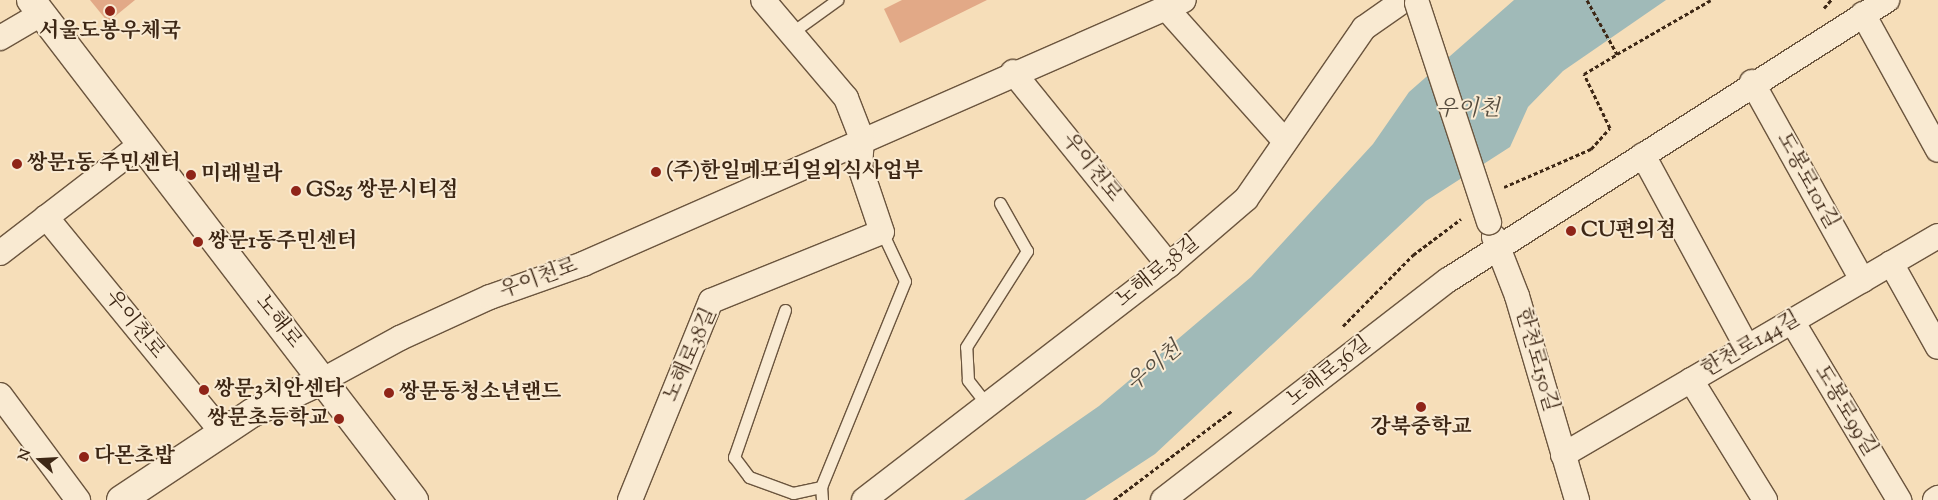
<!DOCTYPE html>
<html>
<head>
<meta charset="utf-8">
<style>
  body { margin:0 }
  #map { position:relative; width:1938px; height:500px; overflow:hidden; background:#f6deb9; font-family:"Sorts Mill Goudy","Noto Serif KR",serif }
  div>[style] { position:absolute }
  .water>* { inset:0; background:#a0bab8 }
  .building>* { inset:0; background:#e2a987 }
  .path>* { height:3px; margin-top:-1.5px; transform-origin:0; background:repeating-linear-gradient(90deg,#3d2715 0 4px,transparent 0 6.5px) }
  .roads { filter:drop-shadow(1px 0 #6b553e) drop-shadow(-1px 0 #6b553e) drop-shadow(0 1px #6b553e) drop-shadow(0 -1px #6b553e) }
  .service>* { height:11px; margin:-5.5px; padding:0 5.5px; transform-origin:5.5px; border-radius:5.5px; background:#f9ead2 }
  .minor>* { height:24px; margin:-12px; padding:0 12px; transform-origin:12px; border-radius:12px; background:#f9ead2 }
  .tertiary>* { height:28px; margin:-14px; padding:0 14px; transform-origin:14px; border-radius:14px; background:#f9ead2 }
  .secondary>* { height:28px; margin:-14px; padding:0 14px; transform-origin:14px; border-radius:14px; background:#f9ead2 }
  .bridges { filter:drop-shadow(1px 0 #6b553e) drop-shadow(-1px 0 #6b553e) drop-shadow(0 1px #6b553e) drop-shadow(0 -1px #6b553e) }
  .minor-bridge>* { height:24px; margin:-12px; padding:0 12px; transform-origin:12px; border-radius:12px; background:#f9ead2 }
  .dots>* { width:14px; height:14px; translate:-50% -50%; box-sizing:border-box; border:2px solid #f9ead2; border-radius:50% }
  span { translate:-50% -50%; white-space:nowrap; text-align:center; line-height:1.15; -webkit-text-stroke:4px #f9ead2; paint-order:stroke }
  .poi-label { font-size:21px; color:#3d2715; font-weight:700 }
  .left { translate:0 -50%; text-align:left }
  .right { translate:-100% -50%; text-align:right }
  .street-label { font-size:21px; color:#3d2715 }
  .water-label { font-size:22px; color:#564c3e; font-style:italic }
  .north { position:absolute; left:15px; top:435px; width:50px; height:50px; -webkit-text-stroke:4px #f9ead2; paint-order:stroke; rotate:289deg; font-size:14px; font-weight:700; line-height:20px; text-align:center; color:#3d2715 }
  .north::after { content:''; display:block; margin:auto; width:18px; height:22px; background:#3d2715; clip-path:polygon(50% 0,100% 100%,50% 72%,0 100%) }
</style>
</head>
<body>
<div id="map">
  <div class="water">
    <div style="clip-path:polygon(1514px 0,1666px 0,1563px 71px,1528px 107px,1510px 147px,1426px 201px,1155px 454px,1085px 500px,964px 500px,1099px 406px,1251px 277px,1373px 144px,1409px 92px)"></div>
  </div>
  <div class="building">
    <div style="clip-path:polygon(90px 0,135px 0,108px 22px)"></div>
    <div style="clip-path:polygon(902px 0,987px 0,900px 43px,884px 9px)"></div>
  </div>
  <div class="path">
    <div style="left:1587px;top:0;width:62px;rotate:60.9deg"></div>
    <div style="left:1617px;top:54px;width:108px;rotate:-29.9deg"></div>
    <div style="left:1824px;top:8px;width:11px;rotate:-49deg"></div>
    <div style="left:1504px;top:187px;width:95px;rotate:-23.6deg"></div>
    <div style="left:1591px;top:149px;width:28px;rotate:-48deg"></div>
    <div style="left:1610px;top:128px;width:60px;rotate:-115.7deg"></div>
    <div style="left:1584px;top:74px;width:39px;rotate:-31deg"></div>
    <div style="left:1343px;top:326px;width:100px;rotate:-45.4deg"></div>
    <div style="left:1413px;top:255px;width:60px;rotate:-36.9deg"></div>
    <div style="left:1114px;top:500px;width:149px;rotate:-37.1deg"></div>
  </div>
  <div class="roads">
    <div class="service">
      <div style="left:791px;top:33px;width:57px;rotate:-35.7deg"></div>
      <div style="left:785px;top:310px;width:156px;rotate:109.1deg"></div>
      <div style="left:734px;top:457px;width:25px;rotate:53deg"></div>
      <div style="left:749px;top:477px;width:47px;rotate:20deg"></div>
      <div style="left:793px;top:493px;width:29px;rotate:-12deg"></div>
      <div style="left:988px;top:406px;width:33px;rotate:-128deg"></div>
      <div style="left:968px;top:380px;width:33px;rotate:-93deg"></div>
      <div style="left:966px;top:347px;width:114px;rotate:-57.6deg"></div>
      <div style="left:1027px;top:251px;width:55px;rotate:-119.4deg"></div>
      <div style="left:822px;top:500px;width:13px;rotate:-94deg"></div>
      <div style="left:821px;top:487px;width:222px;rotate:-67.8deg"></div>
      <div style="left:905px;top:281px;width:54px;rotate:-115.1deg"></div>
    </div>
    <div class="minor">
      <div style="left:1166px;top:8px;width:178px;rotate:48.2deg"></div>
      <div style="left:1863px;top:14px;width:155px;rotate:61.1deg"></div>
      <div style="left:0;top:38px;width:48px;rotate:-30.3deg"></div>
      <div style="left:1013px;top:72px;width:248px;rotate:51.1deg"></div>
      <div style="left:1752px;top:82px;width:227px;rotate:60.9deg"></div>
      <div style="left:1643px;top:155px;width:218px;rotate:61.6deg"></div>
      <div style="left:46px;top:217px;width:278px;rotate:50.7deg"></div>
      <div style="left:1494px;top:237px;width:63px;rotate:68.7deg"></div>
      <div style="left:1517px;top:296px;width:213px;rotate:73.6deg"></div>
      <div style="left:0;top:253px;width:177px;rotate:-37.6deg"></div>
      <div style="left:1891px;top:263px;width:96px;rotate:60.8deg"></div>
      <div style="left:1792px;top:321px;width:209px;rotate:59.1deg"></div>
      <div style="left:323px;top:380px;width:88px;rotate:-28.6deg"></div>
      <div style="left:400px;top:338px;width:99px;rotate:-24.5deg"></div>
      <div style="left:490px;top:297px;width:99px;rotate:-19.5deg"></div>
      <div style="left:583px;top:264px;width:656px;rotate:-23.71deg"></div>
      <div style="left:1691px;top:380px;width:141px;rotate:58.3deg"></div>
      <div style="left:0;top:395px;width:131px;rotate:53.4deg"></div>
      <div style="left:1563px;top:455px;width:434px;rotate:-30.3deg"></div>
      <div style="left:630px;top:500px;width:215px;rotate:-67.9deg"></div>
      <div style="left:711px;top:301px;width:184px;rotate:-22deg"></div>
      <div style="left:882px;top:232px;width:69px;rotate:-108.7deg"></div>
      <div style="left:860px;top:167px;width:28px;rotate:-86deg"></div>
      <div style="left:862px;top:139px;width:44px;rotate:-111.3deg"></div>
      <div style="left:846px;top:98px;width:128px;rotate:-130.3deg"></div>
      <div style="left:864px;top:500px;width:385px;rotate:-37.6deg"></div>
      <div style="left:1169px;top:265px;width:101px;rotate:-40.6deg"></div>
      <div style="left:1246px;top:199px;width:208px;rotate:-55.4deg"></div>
      <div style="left:1364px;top:28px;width:49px;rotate:-35deg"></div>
      <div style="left:1163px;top:500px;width:360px;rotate:-37.7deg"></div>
      <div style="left:1448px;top:280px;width:521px;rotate:-32.53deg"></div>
      <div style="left:1935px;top:500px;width:4px;rotate:-34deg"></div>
    </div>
    <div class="tertiary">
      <div style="left:121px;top:500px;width:157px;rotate:-33.6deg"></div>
      <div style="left:252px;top:413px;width:78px;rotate:-24.9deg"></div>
    </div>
    <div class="secondary">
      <div style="left:31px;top:0;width:630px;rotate:52.55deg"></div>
    </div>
  </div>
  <div class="bridges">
    <div class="minor-bridge">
      <div style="left:1417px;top:3px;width:231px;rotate:71.8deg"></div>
    </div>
  </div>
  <div class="dots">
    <div style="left:110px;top:11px;background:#8f2418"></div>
    <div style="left:17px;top:164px;background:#8f2418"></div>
    <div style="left:656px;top:172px;background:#8f2418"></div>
    <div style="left:191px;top:175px;background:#8f2418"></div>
    <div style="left:296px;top:191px;background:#8f2418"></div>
    <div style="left:1571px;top:231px;background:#8f2418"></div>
    <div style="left:198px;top:242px;background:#8f2418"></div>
    <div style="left:204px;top:390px;background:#8f2418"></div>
    <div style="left:389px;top:393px;background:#8f2418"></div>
    <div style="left:1421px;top:407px;background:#8f2418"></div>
    <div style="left:339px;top:419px;background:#8f2418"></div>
    <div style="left:84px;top:457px;background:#8f2418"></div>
  </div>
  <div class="poi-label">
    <span style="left:110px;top:32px">서울도봉우체국</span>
    <span class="left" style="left:27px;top:164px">쌍문1동 주민센터</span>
    <span class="left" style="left:666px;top:172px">(주)한일메모리얼외식사업부</span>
    <span class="left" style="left:201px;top:175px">미래빌라</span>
    <span class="left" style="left:306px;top:191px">GS25 쌍문시티점</span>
    <span class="left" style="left:1581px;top:231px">CU편의점</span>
    <span class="left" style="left:208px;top:242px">쌍문1동주민센터</span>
    <span class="left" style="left:214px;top:390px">쌍문3치안센타</span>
    <span class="left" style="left:399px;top:393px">쌍문동청소년랜드</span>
    <span class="right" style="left:329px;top:419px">쌍문초등학교</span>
    <span style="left:1421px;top:428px">강북중학교</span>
    <span class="left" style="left:94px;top:457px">다몬초밥</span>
  </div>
  <div class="street-label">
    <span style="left:1091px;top:168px;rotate:51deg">우이천로</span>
    <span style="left:1807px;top:181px;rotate:61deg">도봉로101길</span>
    <span style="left:1158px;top:272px;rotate:-39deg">노해로38길</span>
    <span style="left:539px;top:279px;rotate:-20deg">우이천로</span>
    <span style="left:278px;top:322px;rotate:52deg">노해로</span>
    <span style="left:134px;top:325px;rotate:51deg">우이천로</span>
    <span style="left:1751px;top:345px;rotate:-30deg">한천로144길</span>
    <span style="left:691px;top:355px;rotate:-66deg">노해로38길</span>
    <span style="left:1536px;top:360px;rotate:74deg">한천로150길</span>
    <span style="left:1329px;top:372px;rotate:-38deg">노해로36길</span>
    <span style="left:1845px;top:411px;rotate:59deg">도봉로99길</span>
  </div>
  <div class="water-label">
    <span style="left:1468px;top:111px">우이천</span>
    <span style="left:1155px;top:368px;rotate:-40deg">우이천</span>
  </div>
  <div class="north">N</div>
</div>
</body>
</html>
